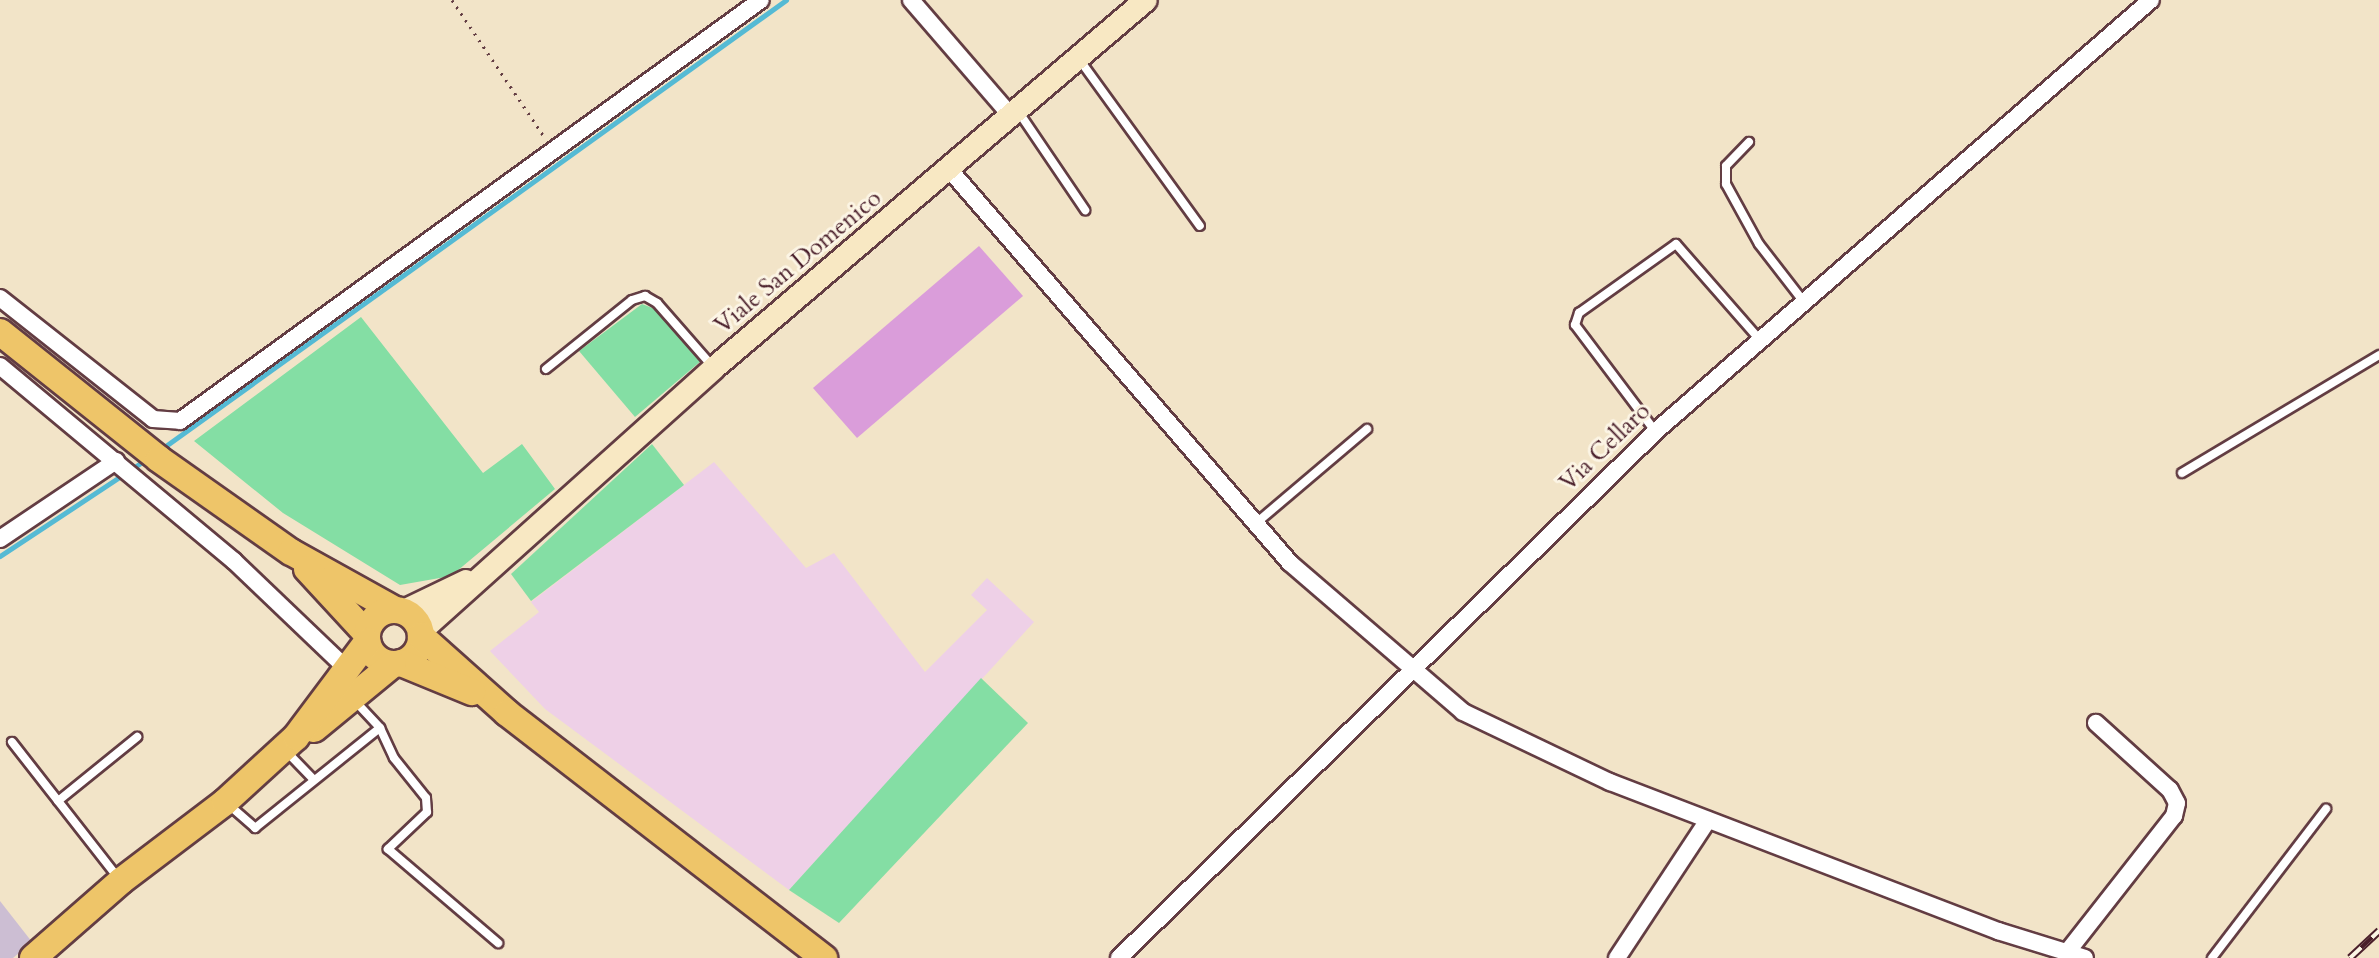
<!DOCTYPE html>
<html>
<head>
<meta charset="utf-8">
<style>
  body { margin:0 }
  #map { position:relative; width:2379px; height:958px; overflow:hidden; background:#f2e4c8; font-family:Cardo,serif }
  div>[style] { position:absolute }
  .built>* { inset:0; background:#eed0e7 }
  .industrial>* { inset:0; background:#ccbed3 }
  .green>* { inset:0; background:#84dea4 }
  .stream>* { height:5px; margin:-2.5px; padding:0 2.5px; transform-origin:2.5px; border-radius:2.5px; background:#55bad4 }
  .building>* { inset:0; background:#da9dda }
  .path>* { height:3px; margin-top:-1.5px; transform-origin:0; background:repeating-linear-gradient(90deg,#633d43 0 2px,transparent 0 8px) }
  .roads { filter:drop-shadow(2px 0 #633d43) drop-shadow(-2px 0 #633d43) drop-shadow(0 2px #633d43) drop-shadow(0 -2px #633d43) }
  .lane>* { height:8px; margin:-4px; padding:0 4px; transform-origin:4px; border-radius:4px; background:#fff }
  .street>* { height:16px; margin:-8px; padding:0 8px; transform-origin:8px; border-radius:8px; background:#fff }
  .secondary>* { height:22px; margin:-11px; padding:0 11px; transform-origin:11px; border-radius:11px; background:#f8e8c3 }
  .primary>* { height:26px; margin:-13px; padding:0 13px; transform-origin:13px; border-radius:13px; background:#eec569 }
  .primary>.ring { margin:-13px; padding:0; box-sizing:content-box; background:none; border:26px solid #eec569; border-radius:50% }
  .rail>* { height:8px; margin-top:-4px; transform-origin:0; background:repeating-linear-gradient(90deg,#fcf5e5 0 15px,#4a1f2b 0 30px); box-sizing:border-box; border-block:2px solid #4a1f2b }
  span { translate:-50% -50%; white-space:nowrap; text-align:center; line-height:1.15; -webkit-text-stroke:6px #fcf5e5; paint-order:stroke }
  .street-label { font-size:24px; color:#4a1f2b }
</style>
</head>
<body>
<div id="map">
  <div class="built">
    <div style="clip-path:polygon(714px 462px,806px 568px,834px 553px,925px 672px,987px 610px,971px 595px,987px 578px,1034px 622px,789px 890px,545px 709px,490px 651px,539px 612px,531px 602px)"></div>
  </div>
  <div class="industrial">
    <div style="clip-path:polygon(0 901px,32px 942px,13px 958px,0 958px)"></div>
  </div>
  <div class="green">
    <div style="clip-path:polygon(642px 304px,655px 309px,701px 361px,635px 417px,579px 351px)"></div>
    <div style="clip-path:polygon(361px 317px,483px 473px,522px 444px,555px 489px,451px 576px,400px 585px,283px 513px,194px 441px)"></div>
    <div style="clip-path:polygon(652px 444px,684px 485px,531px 601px,511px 574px)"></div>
    <div style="clip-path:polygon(981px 678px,1028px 723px,839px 923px,789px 890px)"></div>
  </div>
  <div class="stream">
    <div style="left:160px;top:450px;width:771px;rotate:-35.71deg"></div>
    <div style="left:0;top:556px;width:174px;rotate:-33.5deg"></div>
  </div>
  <div class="building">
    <div style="clip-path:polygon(979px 246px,1023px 296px,857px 438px,813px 388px)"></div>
  </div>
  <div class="path">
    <div style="left:452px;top:0;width:163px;rotate:56deg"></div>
  </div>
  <div class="roads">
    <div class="lane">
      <div style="left:1079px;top:59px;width:206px;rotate:54.1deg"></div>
      <div style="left:1018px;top:111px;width:120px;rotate:55.9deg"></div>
      <div style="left:1749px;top:142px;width:33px;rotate:134deg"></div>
      <div style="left:1726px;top:166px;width:18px;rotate:90deg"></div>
      <div style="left:1726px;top:184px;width:68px;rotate:61.2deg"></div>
      <div style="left:1759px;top:244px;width:73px;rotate:52.2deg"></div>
      <div style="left:546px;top:369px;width:110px;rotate:-38.7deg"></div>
      <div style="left:632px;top:300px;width:14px;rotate:-17deg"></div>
      <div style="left:645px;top:296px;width:14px;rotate:30deg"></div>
      <div style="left:657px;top:303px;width:85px;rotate:48.8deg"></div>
      <div style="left:1655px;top:431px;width:133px;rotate:-127deg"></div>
      <div style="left:1575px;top:325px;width:13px;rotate:-72deg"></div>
      <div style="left:1579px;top:313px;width:119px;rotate:-35.4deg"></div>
      <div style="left:1676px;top:244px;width:128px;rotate:48.8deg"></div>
      <div style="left:2182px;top:473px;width:230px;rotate:-30.9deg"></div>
      <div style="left:1255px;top:524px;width:147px;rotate:-40.3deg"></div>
      <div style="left:355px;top:701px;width:37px;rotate:47deg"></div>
      <div style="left:380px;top:728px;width:33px;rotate:65deg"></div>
      <div style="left:394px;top:758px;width:51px;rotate:51.3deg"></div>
      <div style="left:426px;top:798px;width:14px;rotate:86deg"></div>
      <div style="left:427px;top:812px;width:54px;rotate:136.5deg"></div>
      <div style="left:388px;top:849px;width:145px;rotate:40.5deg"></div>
      <div style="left:12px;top:742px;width:175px;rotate:52deg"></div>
      <div style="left:286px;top:751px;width:39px;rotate:46deg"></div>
      <div style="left:58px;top:801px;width:102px;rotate:-39deg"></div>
      <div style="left:229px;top:805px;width:35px;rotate:41deg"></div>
      <div style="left:255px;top:828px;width:160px;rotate:-38.7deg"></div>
      <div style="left:2212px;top:958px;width:188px;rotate:-52.6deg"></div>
    </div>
    <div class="street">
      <div style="left:911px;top:0;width:153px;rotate:49.2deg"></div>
      <div style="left:949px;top:169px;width:521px;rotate:49.12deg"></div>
      <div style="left:1290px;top:563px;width:228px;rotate:40.7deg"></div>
      <div style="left:1463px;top:712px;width:163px;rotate:25.5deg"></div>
      <div style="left:1610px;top:782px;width:416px;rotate:21deg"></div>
      <div style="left:1998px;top:931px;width:91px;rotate:17.2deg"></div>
      <div style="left:0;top:298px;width:195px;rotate:38.3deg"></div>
      <div style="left:153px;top:419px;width:27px;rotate:4deg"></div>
      <div style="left:180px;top:421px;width:717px;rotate:-35.93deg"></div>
      <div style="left:0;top:366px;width:305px;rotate:39.8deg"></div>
      <div style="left:234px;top:561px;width:158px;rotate:43.7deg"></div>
      <div style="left:0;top:539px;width:140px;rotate:-33.9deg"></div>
      <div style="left:2068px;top:951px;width:172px;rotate:-51.9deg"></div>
      <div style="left:2174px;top:816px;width:13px;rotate:-77deg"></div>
      <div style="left:2177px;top:803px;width:15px;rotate:-118deg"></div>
      <div style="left:2170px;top:790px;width:100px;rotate:-137.8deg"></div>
      <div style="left:1119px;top:958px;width:752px;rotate:-44.46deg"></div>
      <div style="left:1656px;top:431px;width:656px;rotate:-41.05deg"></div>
      <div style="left:1617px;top:958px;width:165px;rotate:-56.6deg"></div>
    </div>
    <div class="secondary">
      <div style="left:402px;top:612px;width:71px;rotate:-25.8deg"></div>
      <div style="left:420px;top:632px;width:395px;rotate:-41.9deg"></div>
      <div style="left:714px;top:368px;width:567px;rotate:-40.43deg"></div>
    </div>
    <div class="primary">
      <div style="left:0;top:332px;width:203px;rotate:38.6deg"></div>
      <div style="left:159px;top:459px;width:161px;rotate:35.2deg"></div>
      <div style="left:291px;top:552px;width:119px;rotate:29.1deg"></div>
      <div style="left:307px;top:569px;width:88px;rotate:47.3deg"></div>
      <div class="ring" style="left:367px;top:610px;width:28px;height:28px"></div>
      <div style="left:421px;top:636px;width:115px;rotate:41.8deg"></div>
      <div style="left:507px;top:713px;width:401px;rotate:37.7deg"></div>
      <div style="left:401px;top:663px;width:77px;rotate:22.2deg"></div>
      <div style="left:314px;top:729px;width:102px;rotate:-39.4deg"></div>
      <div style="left:33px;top:958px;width:117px;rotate:-41.2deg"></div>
      <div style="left:121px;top:881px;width:131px;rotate:-37.2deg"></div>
      <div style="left:225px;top:802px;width:96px;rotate:-42.5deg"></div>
      <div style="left:296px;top:737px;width:119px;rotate:-53.2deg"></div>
    </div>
  </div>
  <div class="rail">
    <div style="left:2350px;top:958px;width:40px;rotate:-43deg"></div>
  </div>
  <div class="street-label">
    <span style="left:798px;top:262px;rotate:-40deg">Viale San Domenico</span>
    <span style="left:1605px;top:447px;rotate:-44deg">Via Cellaro</span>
  </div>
</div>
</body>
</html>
